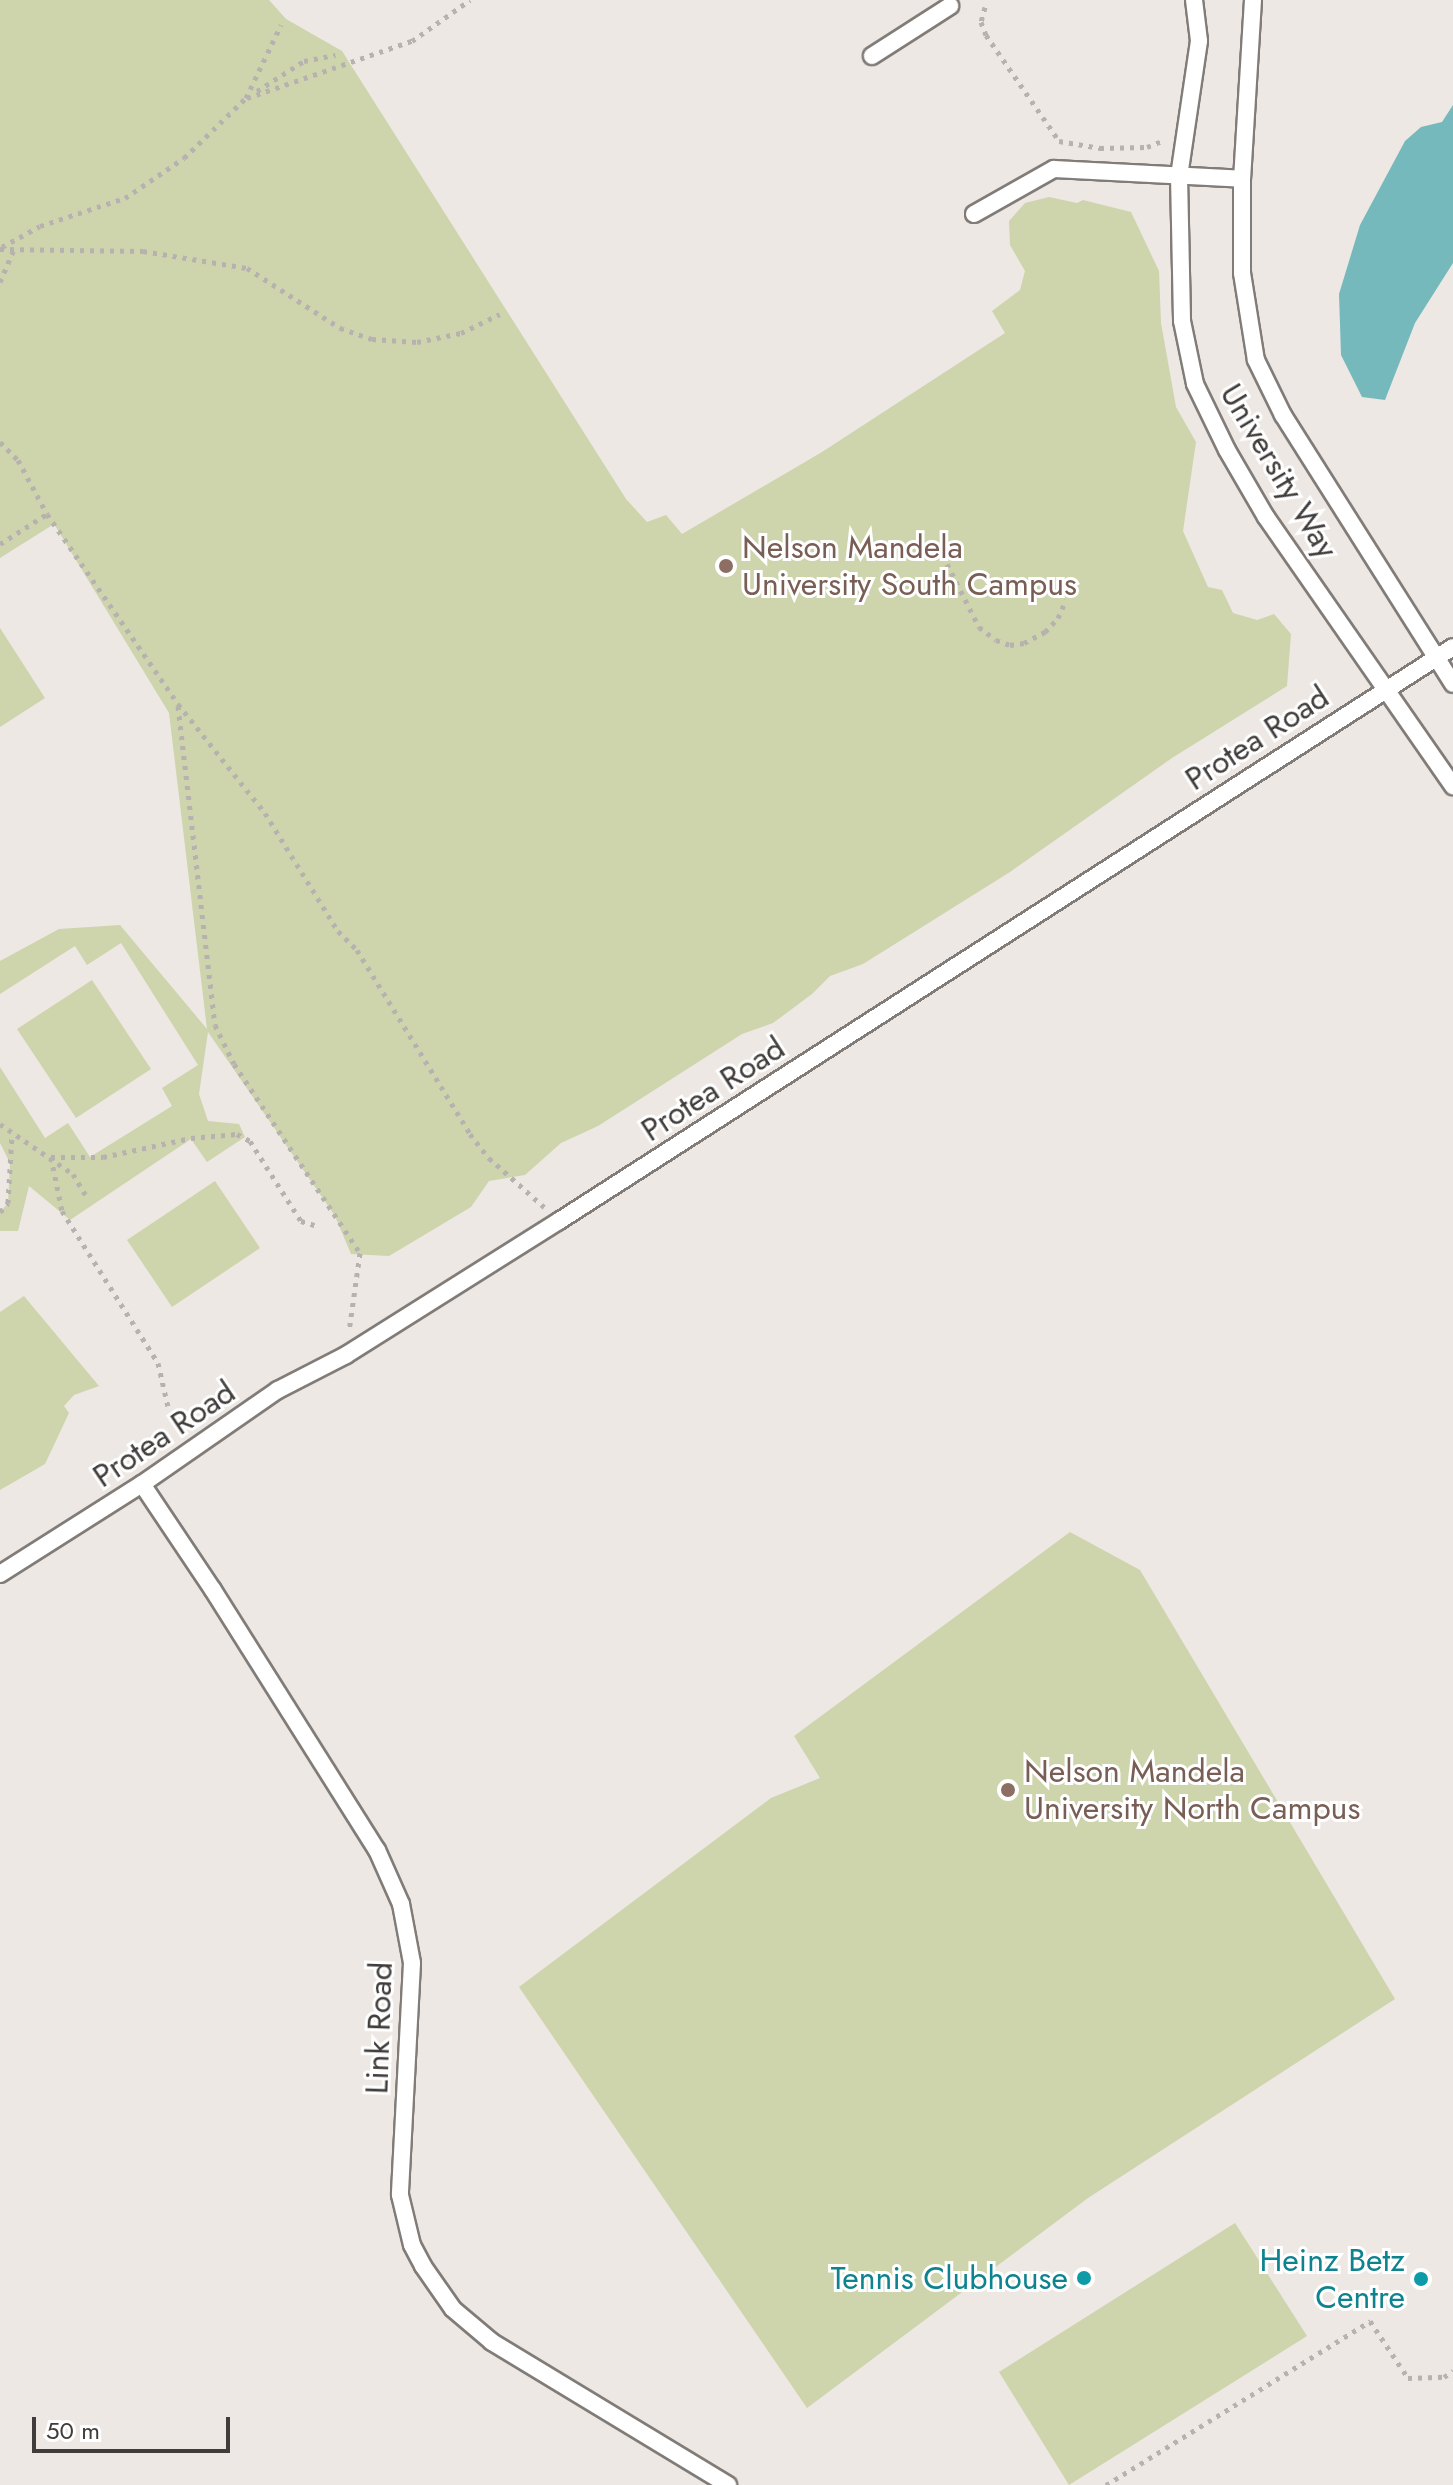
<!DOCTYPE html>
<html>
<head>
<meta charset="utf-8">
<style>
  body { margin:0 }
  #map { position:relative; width:1453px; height:2485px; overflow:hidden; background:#ede8e3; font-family:Jost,sans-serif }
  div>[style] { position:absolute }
  .green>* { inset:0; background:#ced4ac }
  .water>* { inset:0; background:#76b9bc }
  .path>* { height:5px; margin-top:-2.5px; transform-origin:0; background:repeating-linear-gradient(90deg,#b7b2af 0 4px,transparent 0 10px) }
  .roads { filter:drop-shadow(2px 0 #817c78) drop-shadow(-2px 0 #817c78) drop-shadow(0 2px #817c78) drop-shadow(0 -2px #817c78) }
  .service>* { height:16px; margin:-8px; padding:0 8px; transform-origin:8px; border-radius:8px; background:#fff }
  .dots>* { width:22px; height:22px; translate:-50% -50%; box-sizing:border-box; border:4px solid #fff; border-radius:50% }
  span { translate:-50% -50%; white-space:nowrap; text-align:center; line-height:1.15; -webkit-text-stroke:6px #fff; paint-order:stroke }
  .street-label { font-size:32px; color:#3f3c3b }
  .education-label { font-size:32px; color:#785e54 }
  .left { translate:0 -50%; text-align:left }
  .culture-label { font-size:32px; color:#0d838f }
  .right { translate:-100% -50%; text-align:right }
  .scale { position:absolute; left:32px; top:2417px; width:198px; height:36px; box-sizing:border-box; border:4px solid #3f3c3b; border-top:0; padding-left:10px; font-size:24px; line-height:28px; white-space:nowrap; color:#3f3c3b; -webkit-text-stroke:6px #fff; paint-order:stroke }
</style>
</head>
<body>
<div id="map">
  <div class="green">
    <div style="clip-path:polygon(0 0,269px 0,286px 19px,342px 51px,626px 499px,647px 522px,666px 515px,682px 534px,822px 452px,1005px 333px,992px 311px,1020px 290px,1025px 271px,1010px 245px,1009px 221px,1025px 203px,1049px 197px,1077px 203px,1083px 200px,1131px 212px,1159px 271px,1161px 323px,1176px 407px,1196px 442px,1183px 531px,1208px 587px,1222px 590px,1233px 613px,1257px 620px,1274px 614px,1291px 634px,1287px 686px,1172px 758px,1010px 872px,863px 964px,830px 976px,812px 994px,773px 1023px,742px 1034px,598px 1126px,561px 1143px,525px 1175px,489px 1181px,471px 1207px,389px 1256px,351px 1254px,335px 1216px,208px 1032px,199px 1094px,208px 1121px,239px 1124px,245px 1137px,207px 1162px,191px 1139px,70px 1220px,29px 1186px,18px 1231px,0 1231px,0 1212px,8px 1203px,10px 1163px,0 1143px,0 1067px,45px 1138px,68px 1123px,90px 1157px,172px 1106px,162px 1088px,198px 1065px,121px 943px,87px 965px,75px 946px,0 994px,0 961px,59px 929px,120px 925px,207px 1029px,169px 713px,54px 524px,0 558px)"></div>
    <div style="clip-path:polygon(0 628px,45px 698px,0 727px)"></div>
    <div style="clip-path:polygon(92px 980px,151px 1069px,76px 1118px,17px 1029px)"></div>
    <div style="clip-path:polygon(215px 1181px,260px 1248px,172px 1307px,127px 1240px)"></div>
    <div style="clip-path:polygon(24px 1296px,99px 1386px,74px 1395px,64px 1406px,69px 1413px,45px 1464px,0 1490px,0 1312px)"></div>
    <div style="clip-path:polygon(1070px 1532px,1140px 1570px,1395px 1999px,1088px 2198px,807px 2408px,519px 1987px,771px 1798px,820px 1778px,794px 1736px)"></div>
    <div style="clip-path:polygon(1235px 2223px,1307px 2336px,1069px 2485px,999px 2372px)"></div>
  </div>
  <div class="water">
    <div style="clip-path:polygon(1453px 105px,1453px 263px,1415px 323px,1385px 400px,1362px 397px,1341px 355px,1339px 294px,1360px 225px,1405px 141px,1421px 127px,1442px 122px)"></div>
  </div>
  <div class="path">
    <div style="left:985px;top:7px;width:16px;rotate:105deg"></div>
    <div style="left:981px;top:22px;width:14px;rotate:69deg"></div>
    <div style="left:986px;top:35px;width:129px;rotate:55.4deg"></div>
    <div style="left:1059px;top:141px;width:42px;rotate:9.7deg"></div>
    <div style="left:1100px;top:148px;width:47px;rotate:-1.2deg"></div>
    <div style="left:1147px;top:147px;width:16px;rotate:-22deg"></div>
    <div style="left:257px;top:91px;width:56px;rotate:-32.6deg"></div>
    <div style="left:304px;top:61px;width:32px;rotate:-11deg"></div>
    <div style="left:247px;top:98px;width:175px;rotate:-19.1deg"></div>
    <div style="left:412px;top:41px;width:71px;rotate:-35.3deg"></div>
    <div style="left:2px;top:247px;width:43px;rotate:-28.9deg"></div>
    <div style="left:40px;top:226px;width:89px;rotate:-18.2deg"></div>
    <div style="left:125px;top:198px;width:71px;rotate:-34.1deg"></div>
    <div style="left:184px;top:158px;width:86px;rotate:-44.1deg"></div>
    <div style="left:246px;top:98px;width:81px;rotate:-64.4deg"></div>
    <div style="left:0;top:249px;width:143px;rotate:0.8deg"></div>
    <div style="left:143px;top:251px;width:105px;rotate:9.3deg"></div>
    <div style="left:247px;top:268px;width:111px;rotate:32.8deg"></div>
    <div style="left:340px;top:328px;width:34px;rotate:19deg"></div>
    <div style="left:372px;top:339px;width:45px;rotate:3.8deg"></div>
    <div style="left:417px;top:342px;width:45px;rotate:-11.6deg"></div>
    <div style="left:461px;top:333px;width:43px;rotate:-26deg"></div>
    <div style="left:0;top:282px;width:36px;rotate:-67deg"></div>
    <div style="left:0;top:442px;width:25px;rotate:45deg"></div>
    <div style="left:18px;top:460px;width:61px;rotate:61.8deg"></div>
    <div style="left:0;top:544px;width:56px;rotate:-32.6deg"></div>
    <div style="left:47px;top:514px;width:231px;rotate:55.4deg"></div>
    <div style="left:178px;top:704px;width:139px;rotate:51.4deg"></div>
    <div style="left:265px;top:813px;width:139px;rotate:58.3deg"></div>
    <div style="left:338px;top:931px;width:27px;rotate:45deg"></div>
    <div style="left:357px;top:950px;width:216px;rotate:58.4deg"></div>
    <div style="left:470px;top:1134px;width:31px;rotate:52deg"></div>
    <div style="left:489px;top:1158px;width:74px;rotate:41.7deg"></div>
    <div style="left:938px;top:546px;width:91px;rotate:63.2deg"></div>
    <div style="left:979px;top:627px;width:21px;rotate:37deg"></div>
    <div style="left:996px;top:640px;width:15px;rotate:20deg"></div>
    <div style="left:1010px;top:645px;width:14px;rotate:-8deg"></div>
    <div style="left:1024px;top:643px;width:24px;rotate:-28deg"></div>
    <div style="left:1045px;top:632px;width:19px;rotate:-47deg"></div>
    <div style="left:1058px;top:618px;width:20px;rotate:-66deg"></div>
    <div style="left:178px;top:706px;width:321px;rotate:83.4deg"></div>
    <div style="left:215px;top:1025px;width:43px;rotate:64deg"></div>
    <div style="left:234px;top:1064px;width:227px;rotate:56.3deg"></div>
    <div style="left:360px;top:1253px;width:79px;rotate:98deg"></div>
    <div style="left:0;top:1124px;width:88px;rotate:34.4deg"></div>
    <div style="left:73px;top:1174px;width:29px;rotate:59deg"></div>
    <div style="left:51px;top:1157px;width:52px"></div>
    <div style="left:103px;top:1157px;width:90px;rotate:-12.2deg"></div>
    <div style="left:191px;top:1138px;width:46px;rotate:-5deg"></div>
    <div style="left:237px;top:1134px;width:15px;rotate:28deg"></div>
    <div style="left:250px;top:1141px;width:95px;rotate:57.5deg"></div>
    <div style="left:301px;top:1221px;width:17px;rotate:17deg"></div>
    <div style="left:51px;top:1157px;width:55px;rotate:78.5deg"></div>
    <div style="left:62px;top:1211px;width:180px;rotate:57.7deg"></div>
    <div style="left:158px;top:1363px;width:49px;rotate:77.1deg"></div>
    <div style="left:0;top:1212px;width:12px;rotate:-48deg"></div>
    <div style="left:8px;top:1203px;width:69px;rotate:-86.7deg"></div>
    <div style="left:1106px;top:2485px;width:311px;rotate:-31.8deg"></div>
    <div style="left:1370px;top:2321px;width:69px;rotate:56.3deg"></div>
    <div style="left:1408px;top:2378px;width:36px;rotate:-2deg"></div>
    <div style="left:1444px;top:2377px;width:11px;rotate:-34deg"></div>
  </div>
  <div class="roads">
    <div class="service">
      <div style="left:1194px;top:0;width:41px;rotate:83deg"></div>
      <div style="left:1199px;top:41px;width:136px;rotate:98.4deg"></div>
      <div style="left:1179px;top:176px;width:145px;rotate:88.8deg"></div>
      <div style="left:1182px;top:321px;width:64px;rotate:78.3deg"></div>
      <div style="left:1195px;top:384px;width:73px;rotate:64.1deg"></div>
      <div style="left:1227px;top:450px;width:78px;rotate:59.8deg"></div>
      <div style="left:1266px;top:517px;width:328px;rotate:55.2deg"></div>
      <div style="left:1253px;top:0;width:179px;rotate:93.5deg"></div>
      <div style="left:1242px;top:179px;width:94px;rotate:90deg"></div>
      <div style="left:1242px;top:273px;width:88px;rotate:80.9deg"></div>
      <div style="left:1256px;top:360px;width:61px;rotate:63.9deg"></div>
      <div style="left:1283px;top:415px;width:318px;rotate:57.7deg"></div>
      <div style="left:872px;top:56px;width:93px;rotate:-32.7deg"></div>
      <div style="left:974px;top:214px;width:92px;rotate:-29.4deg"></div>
      <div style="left:1054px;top:169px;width:188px;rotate:3deg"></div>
      <div style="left:142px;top:1484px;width:128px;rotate:56.2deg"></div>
      <div style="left:213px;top:1590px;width:307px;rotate:57.8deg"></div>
      <div style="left:377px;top:1850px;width:59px;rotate:66deg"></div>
      <div style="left:401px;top:1904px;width:60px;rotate:79.4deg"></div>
      <div style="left:412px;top:1963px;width:232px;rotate:93deg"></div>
      <div style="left:400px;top:2195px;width:51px;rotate:76.5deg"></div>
      <div style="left:412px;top:2245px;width:24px;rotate:62deg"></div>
      <div style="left:423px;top:2266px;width:52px;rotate:55.1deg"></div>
      <div style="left:453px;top:2309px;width:51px;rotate:40.2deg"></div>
      <div style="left:492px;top:2342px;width:276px;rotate:31.2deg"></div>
      <div style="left:0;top:1574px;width:168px;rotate:-32.4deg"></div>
      <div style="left:142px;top:1484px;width:165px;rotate:-34.7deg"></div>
      <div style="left:278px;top:1390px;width:76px;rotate:-27.2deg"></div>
      <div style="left:346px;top:1355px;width:252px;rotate:-32.2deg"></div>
      <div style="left:559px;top:1221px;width:1062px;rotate:-32.7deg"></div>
    </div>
  </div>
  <div class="dots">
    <div style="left:726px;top:566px;background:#8d6e63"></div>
    <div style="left:1008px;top:1790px;background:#8d6e63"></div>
    <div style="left:1084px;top:2278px;background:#0f9aa8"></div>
    <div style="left:1421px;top:2279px;background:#0f9aa8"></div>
  </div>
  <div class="street-label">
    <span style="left:1279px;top:471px;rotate:59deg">University Way</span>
    <span style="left:1257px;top:738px;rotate:-33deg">Protea Road</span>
    <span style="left:713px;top:1089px;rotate:-33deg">Protea Road</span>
    <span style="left:164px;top:1434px;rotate:-34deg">Protea Road</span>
    <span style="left:379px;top:2028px;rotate:-88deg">Link Road</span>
  </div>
  <div class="education-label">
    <span class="left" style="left:742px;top:566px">Nelson Mandela<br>University South Campus</span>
    <span class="left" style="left:1024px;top:1790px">Nelson Mandela<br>University North Campus</span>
  </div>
  <div class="culture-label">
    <span class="right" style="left:1405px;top:2279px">Heinz Betz<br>Centre</span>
    <span class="right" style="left:1068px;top:2278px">Tennis Clubhouse</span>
  </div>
  <div class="scale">50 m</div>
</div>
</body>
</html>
